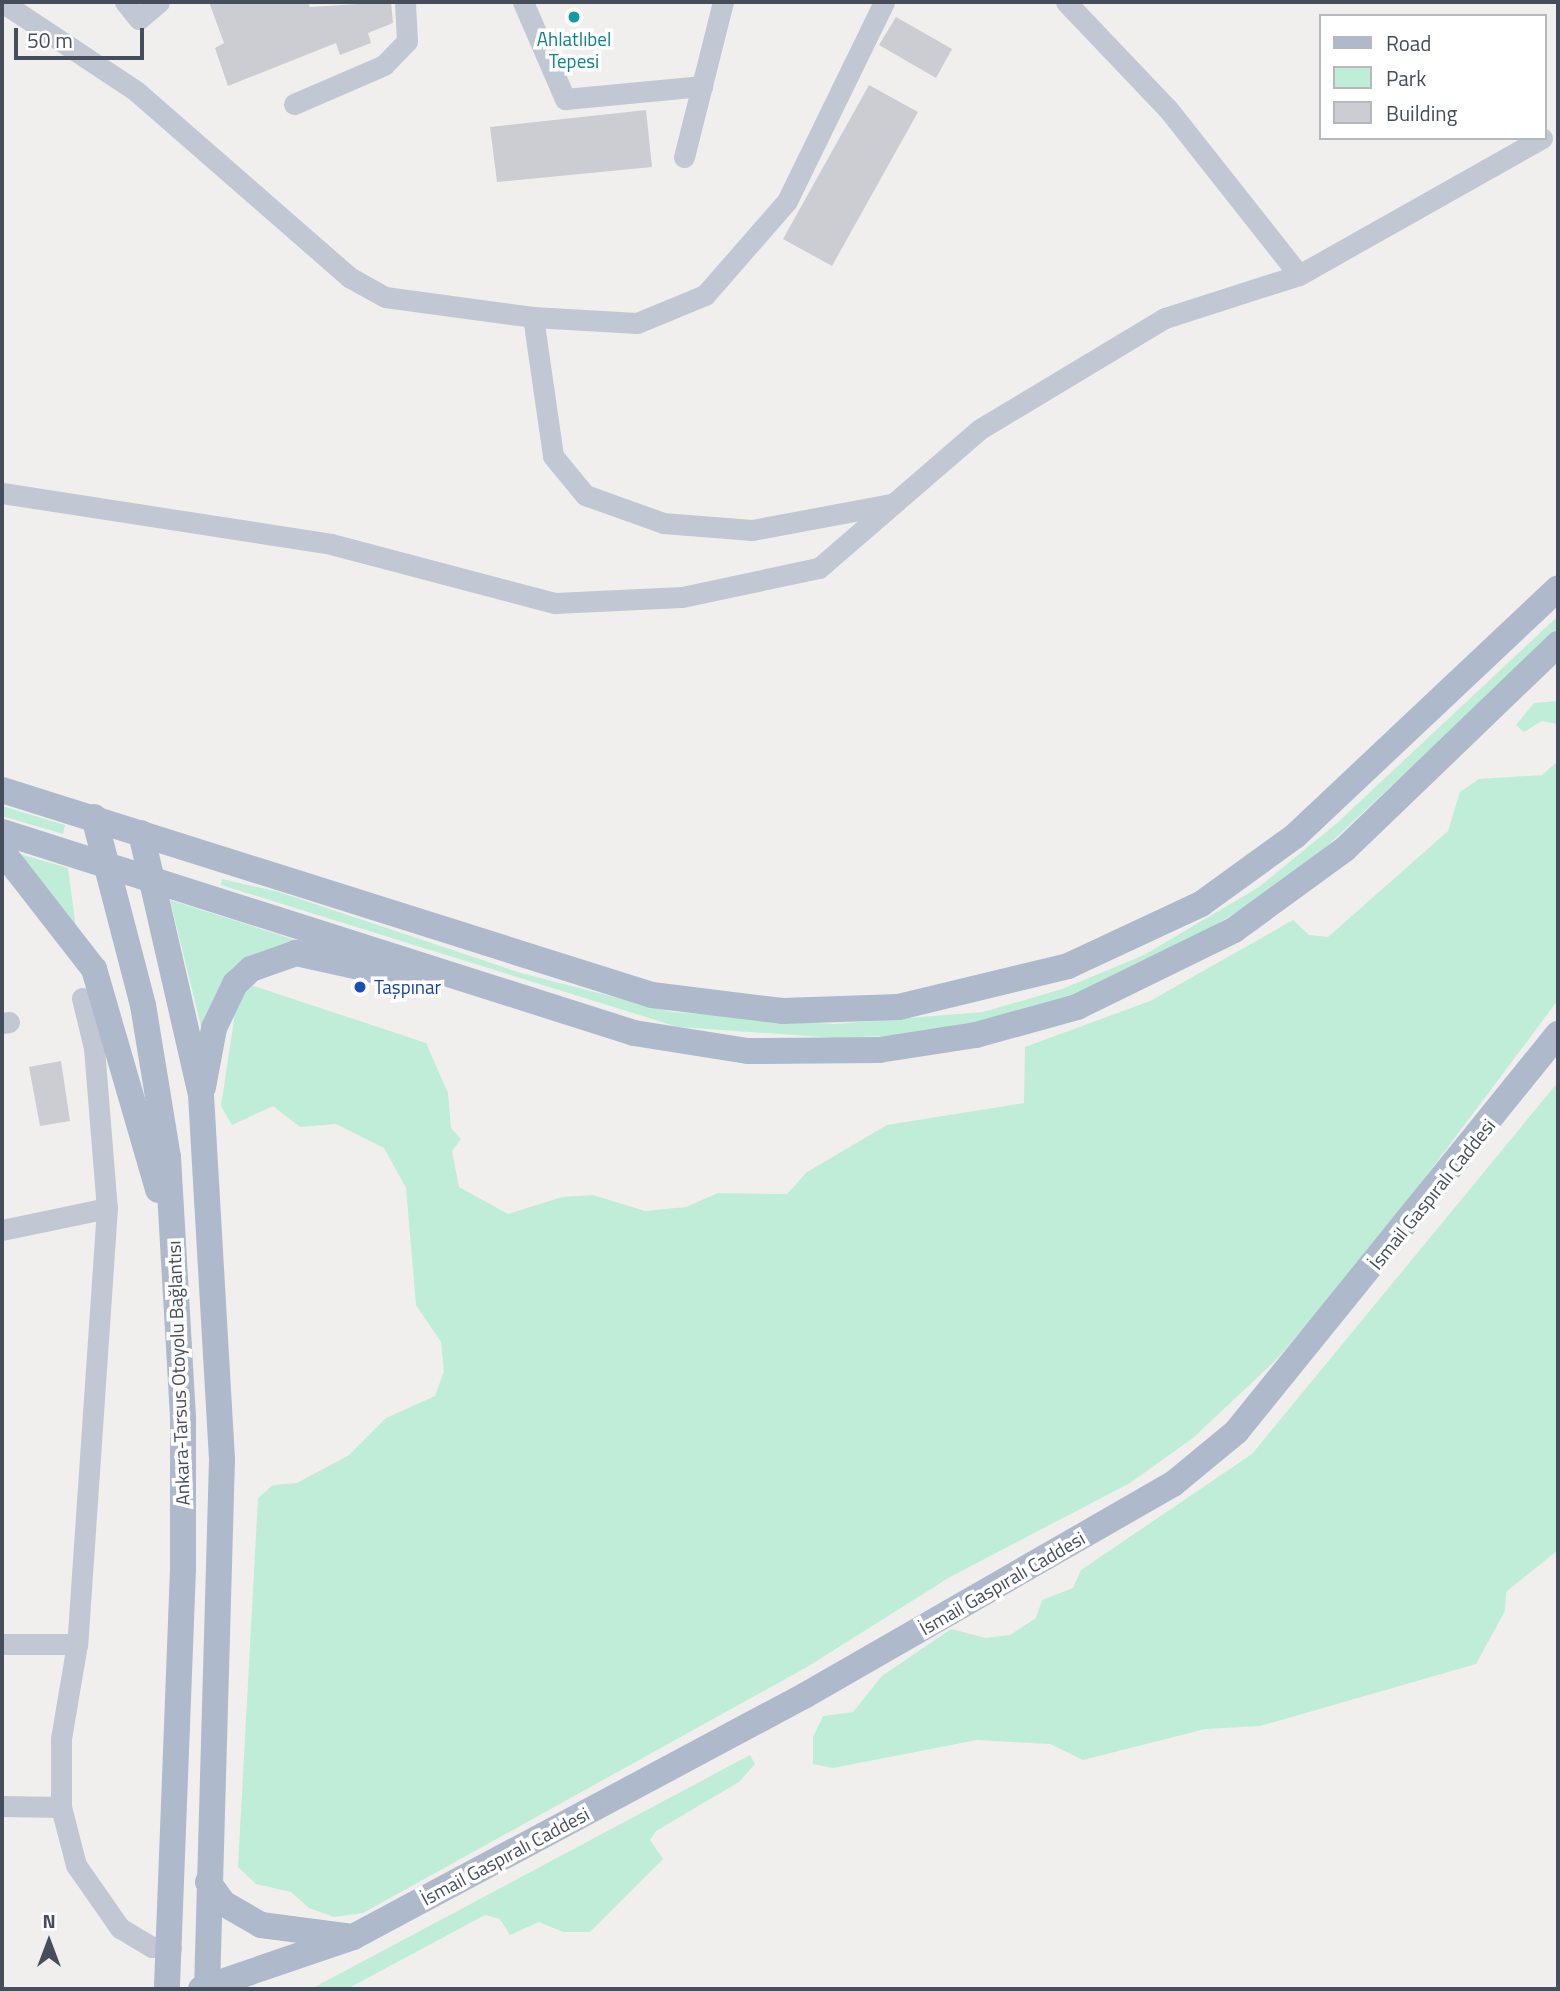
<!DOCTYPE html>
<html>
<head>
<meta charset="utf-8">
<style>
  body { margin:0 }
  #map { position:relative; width:1560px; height:1991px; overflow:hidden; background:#f1efee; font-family:"Titillium Web",sans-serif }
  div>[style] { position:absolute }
  .green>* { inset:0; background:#bfedd8 }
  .building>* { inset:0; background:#cbcdd3 }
  .minor>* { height:21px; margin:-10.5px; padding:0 10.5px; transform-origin:10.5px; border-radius:10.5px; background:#c2c8d3 }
  .major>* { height:26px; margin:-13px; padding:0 13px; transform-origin:13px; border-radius:13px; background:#afb9cc }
  .dots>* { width:19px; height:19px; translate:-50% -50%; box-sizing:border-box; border:4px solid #fff; border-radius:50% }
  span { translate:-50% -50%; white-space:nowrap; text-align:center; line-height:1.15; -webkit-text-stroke:7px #fff; paint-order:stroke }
  .culture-label { font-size:19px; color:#0d838f }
  .transit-label { font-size:19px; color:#164399 }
  .left { translate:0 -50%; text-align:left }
  .street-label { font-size:19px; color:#474e5b }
  .frame { position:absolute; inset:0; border:4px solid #474e5b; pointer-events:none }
  .legend { position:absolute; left:1319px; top:14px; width:228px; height:126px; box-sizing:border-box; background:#fff; border:2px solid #b5b8bd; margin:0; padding:9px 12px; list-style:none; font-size:21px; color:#474e5b }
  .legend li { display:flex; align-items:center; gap:14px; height:35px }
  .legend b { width:35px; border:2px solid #b5b8bd }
  .north { position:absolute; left:14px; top:1907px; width:70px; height:70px; -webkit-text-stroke:5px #fff; paint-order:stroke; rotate:0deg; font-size:19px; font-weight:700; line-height:28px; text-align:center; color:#474e5b }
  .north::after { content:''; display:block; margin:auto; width:24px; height:32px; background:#474e5b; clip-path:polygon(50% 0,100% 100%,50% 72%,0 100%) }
  .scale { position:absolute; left:14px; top:28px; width:130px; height:32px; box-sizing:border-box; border:4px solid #474e5b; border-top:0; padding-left:9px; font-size:21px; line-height:24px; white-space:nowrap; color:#474e5b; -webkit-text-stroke:5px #fff; paint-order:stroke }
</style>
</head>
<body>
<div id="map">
  <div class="green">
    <div style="clip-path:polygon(1558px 616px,1558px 630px,1293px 878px,1141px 970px,1030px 1013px,904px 1035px,839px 1038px,678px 1027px,221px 885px,222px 879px,279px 892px,521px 973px,672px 1012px,834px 1024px,983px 1012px,1062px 989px,1144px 955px,1259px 887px,1337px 823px)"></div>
    <div style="clip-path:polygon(1558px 701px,1558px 724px,1542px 721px,1524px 732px,1516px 725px,1534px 703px)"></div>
    <div style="clip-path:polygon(1558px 761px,1558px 1000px,1370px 1251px,1275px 1361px,1193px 1438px,1130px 1483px,950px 1577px,807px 1667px,363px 1913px,334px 1917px,309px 1908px,291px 1892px,256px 1884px,238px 1867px,258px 1498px,273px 1485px,297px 1483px,349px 1455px,386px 1418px,435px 1396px,444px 1371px,441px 1342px,416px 1305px,406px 1188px,384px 1148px,336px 1124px,300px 1127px,273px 1106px,232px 1125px,221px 1106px,237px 1000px,251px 985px,426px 1043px,448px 1093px,451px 1128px,461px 1139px,452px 1151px,459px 1187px,508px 1214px,562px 1197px,593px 1195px,645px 1211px,686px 1207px,718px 1193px,787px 1194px,807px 1172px,887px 1125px,1024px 1103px,1025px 1047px,1150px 1001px,1293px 920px,1309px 935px,1328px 937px,1448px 831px,1460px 792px,1479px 779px,1542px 775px)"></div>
    <div style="clip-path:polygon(2px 806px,65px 825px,63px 834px,2px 816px)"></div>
    <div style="clip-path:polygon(13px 852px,68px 868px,76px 928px)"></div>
    <div style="clip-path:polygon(170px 900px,321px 948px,283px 945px,202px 1030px)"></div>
    <div style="clip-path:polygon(1558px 1082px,1558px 1550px,1506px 1592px,1505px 1611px,1476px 1664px,1260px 1726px,1205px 1729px,1083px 1760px,1050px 1744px,977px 1740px,833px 1768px,813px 1764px,813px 1737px,823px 1716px,853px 1712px,882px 1676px,951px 1629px,986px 1638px,1010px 1635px,1036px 1618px,1042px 1600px,1073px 1588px,1081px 1570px,1252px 1454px)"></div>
    <div style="clip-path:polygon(750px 1755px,755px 1764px,739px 1782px,656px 1831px,650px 1840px,663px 1859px,590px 1932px,563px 1932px,539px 1922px,510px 1935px,500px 1919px,485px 1915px,347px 1989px,311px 1989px)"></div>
  </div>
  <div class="building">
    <div style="clip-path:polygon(209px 2px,308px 2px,310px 7px,391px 2px,393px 23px,368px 33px,371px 43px,340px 55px,336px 43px,228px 86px,215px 48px,224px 43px)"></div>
    <div style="clip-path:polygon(896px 17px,952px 49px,936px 78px,879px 45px)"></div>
    <div style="clip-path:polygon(869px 85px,918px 112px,832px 266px,783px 239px)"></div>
    <div style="clip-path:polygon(646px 110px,652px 167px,497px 182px,490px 127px)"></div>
    <div style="clip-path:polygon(61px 1061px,70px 1121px,40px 1126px,29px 1067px)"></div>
  </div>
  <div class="minor">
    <div style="left:2px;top:2px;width:161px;rotate:33.6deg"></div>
    <div style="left:136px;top:91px;width:283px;rotate:41.1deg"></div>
    <div style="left:349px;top:277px;width:41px;rotate:29.1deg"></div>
    <div style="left:385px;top:297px;width:149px;rotate:7.7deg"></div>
    <div style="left:533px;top:317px;width:140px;rotate:81.8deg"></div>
    <div style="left:553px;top:456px;width:50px;rotate:50.6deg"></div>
    <div style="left:585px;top:495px;width:83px;rotate:19.7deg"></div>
    <div style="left:663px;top:523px;width:89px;rotate:4.5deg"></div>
    <div style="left:752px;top:530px;width:141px;rotate:-10.6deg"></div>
    <div style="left:125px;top:2px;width:22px;rotate:51deg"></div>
    <div style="left:139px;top:19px;width:26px;rotate:-40deg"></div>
    <div style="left:523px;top:2px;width:106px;rotate:66.6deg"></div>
    <div style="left:565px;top:99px;width:138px;rotate:-5.4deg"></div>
    <div style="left:1066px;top:2px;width:148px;rotate:46.4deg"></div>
    <div style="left:1168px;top:109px;width:211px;rotate:51.7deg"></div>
    <div style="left:294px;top:104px;width:98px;rotate:-23.4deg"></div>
    <div style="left:384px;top:65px;width:33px;rotate:-46deg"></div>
    <div style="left:407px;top:41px;width:39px;rotate:-93deg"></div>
    <div style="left:684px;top:157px;width:160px;rotate:-75.9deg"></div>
    <div style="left:533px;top:317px;width:104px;rotate:3.3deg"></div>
    <div style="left:637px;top:323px;width:74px;rotate:-22.4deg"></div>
    <div style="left:705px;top:295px;width:125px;rotate:-48.9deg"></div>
    <div style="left:787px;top:201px;width:221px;rotate:-64deg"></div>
    <div style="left:2px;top:493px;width:333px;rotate:8.8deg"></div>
    <div style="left:331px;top:544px;width:232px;rotate:14.8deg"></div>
    <div style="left:555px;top:603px;width:127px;rotate:-2.7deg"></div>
    <div style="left:682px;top:597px;width:140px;rotate:-12deg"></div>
    <div style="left:819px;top:568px;width:213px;rotate:-40.8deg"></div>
    <div style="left:980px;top:429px;width:216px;rotate:-31deg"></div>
    <div style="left:1165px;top:318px;width:141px;rotate:-17.8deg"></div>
    <div style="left:1299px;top:275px;width:279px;rotate:-29.4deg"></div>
    <div style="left:82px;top:998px;width:51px;rotate:76.5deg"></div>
    <div style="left:94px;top:1048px;width:161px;rotate:85.4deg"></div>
    <div style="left:107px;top:1208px;width:437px;rotate:93.9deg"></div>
    <div style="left:77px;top:1644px;width:96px;rotate:99.6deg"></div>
    <div style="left:61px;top:1739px;width:68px;rotate:90deg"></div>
    <div style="left:61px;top:1807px;width:60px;rotate:75.5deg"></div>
    <div style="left:76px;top:1865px;width:77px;rotate:55.1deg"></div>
    <div style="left:120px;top:1928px;width:37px;rotate:31deg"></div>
    <div style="left:152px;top:1947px;width:19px;rotate:3deg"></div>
    <div style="left:2px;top:1023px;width:7px;rotate:-8deg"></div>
    <div style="left:2px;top:1230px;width:107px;rotate:-11.8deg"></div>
    <div style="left:2px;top:1644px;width:75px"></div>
    <div style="left:2px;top:1806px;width:59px;rotate:1deg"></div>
  </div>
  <div class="major">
    <div style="left:2px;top:790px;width:682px;rotate:17.5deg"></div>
    <div style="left:652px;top:995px;width:131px;rotate:7deg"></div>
    <div style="left:782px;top:1011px;width:117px;rotate:-2deg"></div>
    <div style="left:899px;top:1007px;width:174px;rotate:-13.6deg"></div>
    <div style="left:1068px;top:966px;width:147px;rotate:-25deg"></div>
    <div style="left:1201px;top:904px;width:116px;rotate:-35.9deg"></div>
    <div style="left:1295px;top:836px;width:361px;rotate:-43.3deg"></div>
    <div style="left:94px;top:817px;width:194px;rotate:75.4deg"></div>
    <div style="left:143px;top:1005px;width:154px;rotate:80.7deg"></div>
    <div style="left:168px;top:1157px;width:262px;rotate:86.7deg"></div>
    <div style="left:183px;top:1419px;width:150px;rotate:90deg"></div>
    <div style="left:183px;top:1569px;width:420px;rotate:92.2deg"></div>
    <div style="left:2px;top:832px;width:663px;rotate:17.64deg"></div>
    <div style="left:634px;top:1033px;width:115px;rotate:9deg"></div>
    <div style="left:748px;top:1051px;width:131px;rotate:-0.4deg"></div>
    <div style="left:879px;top:1050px;width:98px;rotate:-8.8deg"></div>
    <div style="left:976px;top:1035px;width:105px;rotate:-15.5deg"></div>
    <div style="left:1077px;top:1007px;width:175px;rotate:-26.1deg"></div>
    <div style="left:1234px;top:930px;width:137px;rotate:-36.1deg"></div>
    <div style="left:1345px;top:849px;width:296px;rotate:-43.9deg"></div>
    <div style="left:141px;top:833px;width:269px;rotate:77.1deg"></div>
    <div style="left:201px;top:1095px;width:365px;rotate:86.7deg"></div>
    <div style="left:222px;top:1459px;width:530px;rotate:91.62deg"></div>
    <div style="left:2px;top:851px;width:150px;rotate:52.1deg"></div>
    <div style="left:94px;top:969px;width:230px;rotate:73.8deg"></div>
    <div style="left:203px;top:1087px;width:60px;rotate:-79.4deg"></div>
    <div style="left:214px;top:1028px;width:49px;rotate:-64.5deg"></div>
    <div style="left:235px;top:984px;width:22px;rotate:-43deg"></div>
    <div style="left:251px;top:969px;width:48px;rotate:-19.6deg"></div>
    <div style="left:296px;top:953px;width:116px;rotate:12.5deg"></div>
    <div style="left:208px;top:1882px;width:26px;rotate:54deg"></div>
    <div style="left:223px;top:1903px;width:44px;rotate:30.1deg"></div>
    <div style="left:261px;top:1925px;width:86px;rotate:7.4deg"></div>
    <div style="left:201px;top:1989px;width:161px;rotate:-18.9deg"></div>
    <div style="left:353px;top:1937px;width:511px;rotate:-28.12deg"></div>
    <div style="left:804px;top:1696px;width:426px;rotate:-29.9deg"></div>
    <div style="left:1173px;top:1484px;width:82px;rotate:-39.5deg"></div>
    <div style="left:1236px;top:1432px;width:512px;rotate:-51.03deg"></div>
  </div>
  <div class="dots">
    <div style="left:574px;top:17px;background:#0f9aa8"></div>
    <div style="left:360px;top:987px;background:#1a4fb4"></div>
  </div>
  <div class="culture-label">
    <span style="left:574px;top:50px">Ahlatlıbel<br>Tepesi</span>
  </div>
  <div class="transit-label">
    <span class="left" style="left:374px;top:987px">Taşpınar</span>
  </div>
  <div class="street-label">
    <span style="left:1432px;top:1194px;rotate:-51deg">İsmail Gaspıralı Caddesi</span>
    <span style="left:178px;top:1373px;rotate:-92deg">Ankara-Tarsus Otoyolu Bağlantısı</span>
    <span style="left:1002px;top:1583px;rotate:-30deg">İsmail Gaspıralı Caddesi</span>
    <span style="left:505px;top:1856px;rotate:-28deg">İsmail Gaspıralı Caddesi</span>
  </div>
  <div class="frame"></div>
  <ul class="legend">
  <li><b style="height:9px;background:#afb9cc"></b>Road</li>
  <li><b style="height:19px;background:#bfedd8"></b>Park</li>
  <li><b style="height:19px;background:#cbcdd3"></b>Building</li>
  </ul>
  <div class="north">N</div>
  <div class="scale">50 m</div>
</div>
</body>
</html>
